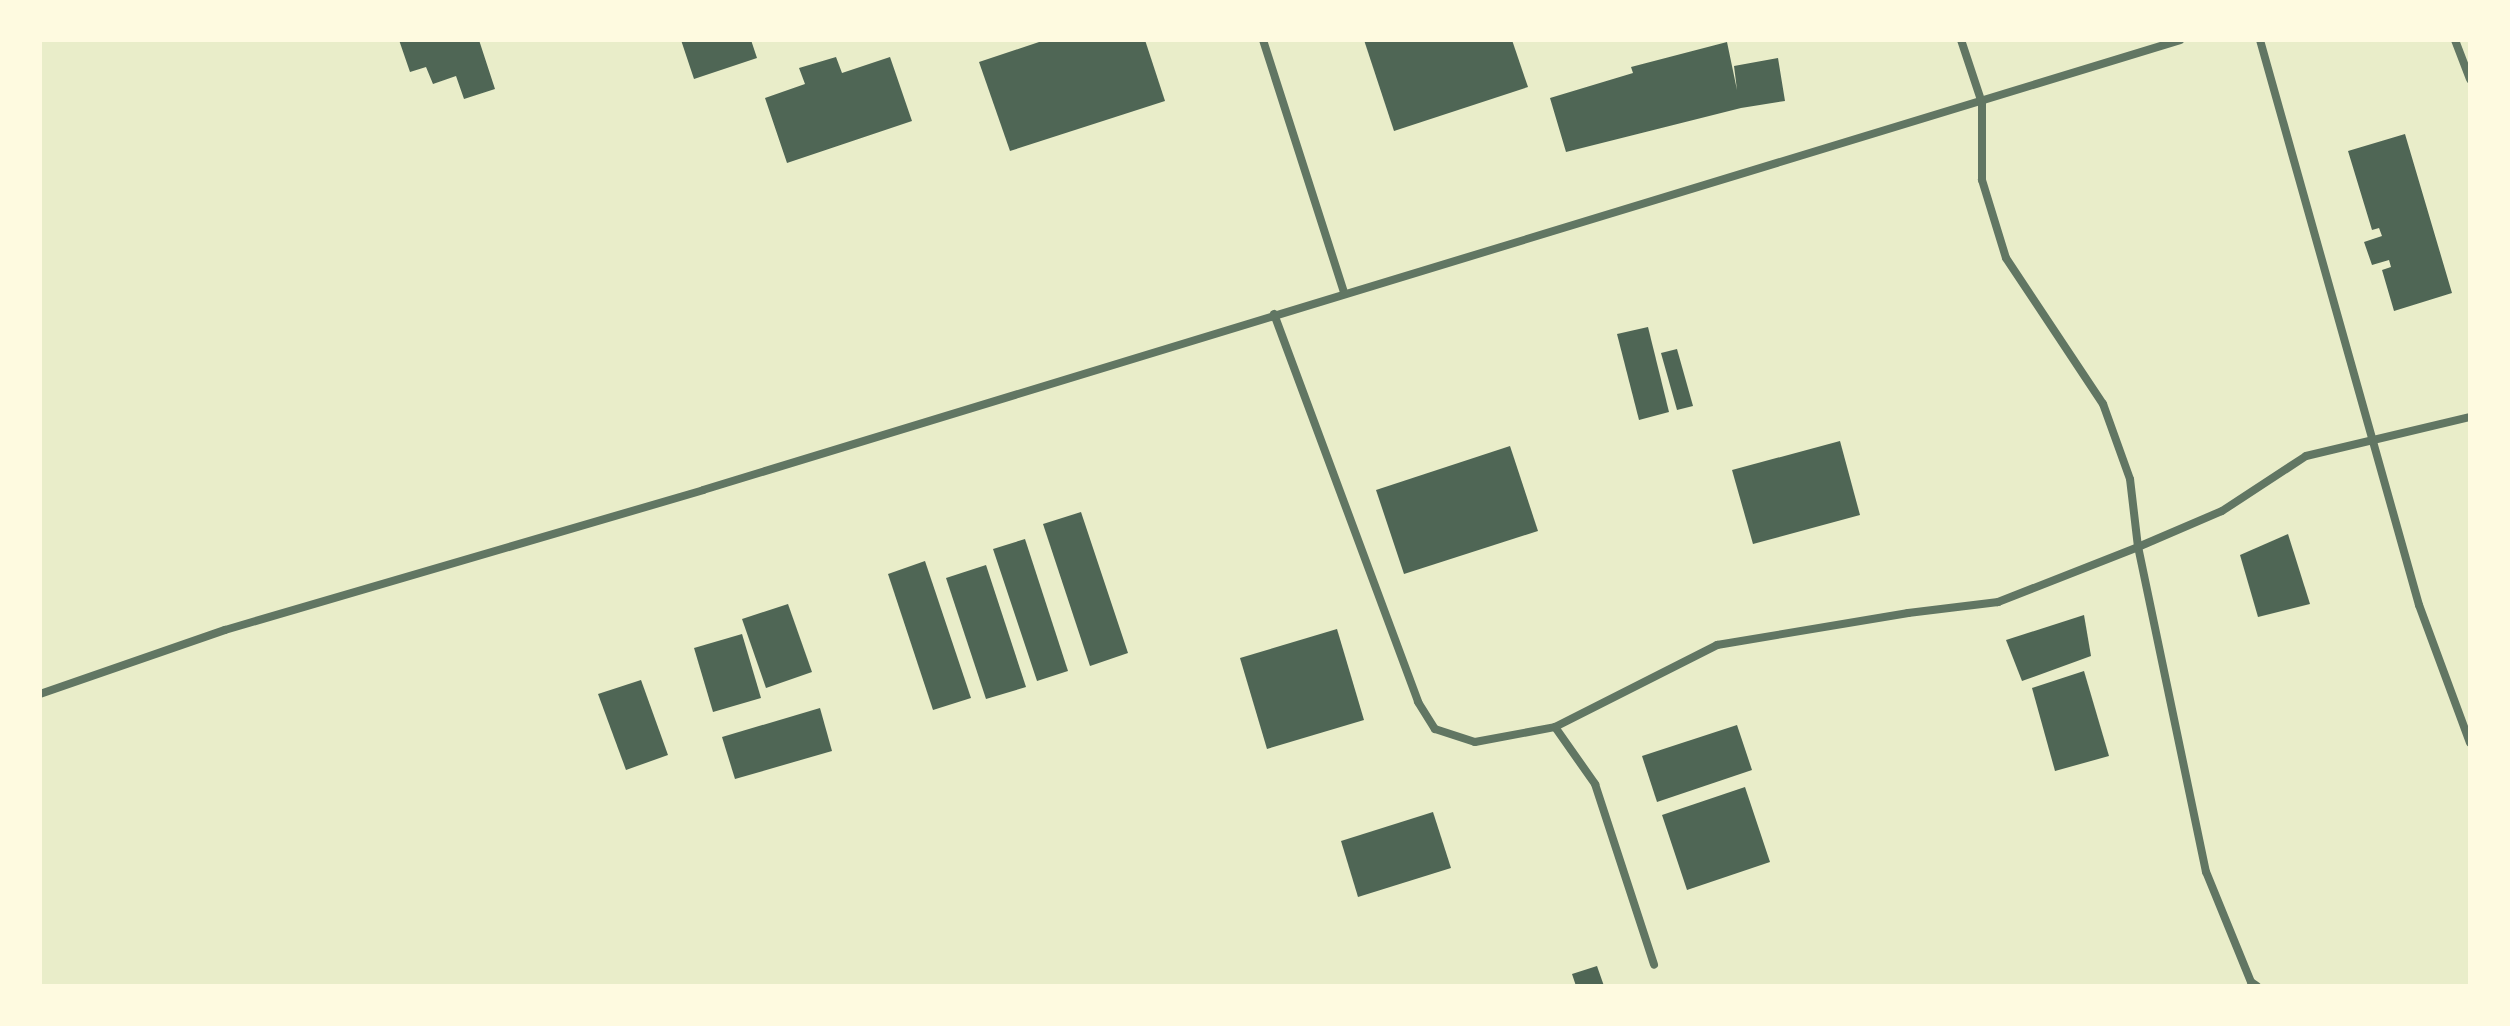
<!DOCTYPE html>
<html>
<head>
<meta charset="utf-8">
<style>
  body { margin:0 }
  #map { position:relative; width:2510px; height:1026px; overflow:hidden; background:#e9edc9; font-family:Literata,serif }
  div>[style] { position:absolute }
  .building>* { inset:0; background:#4f6655 }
  .minor>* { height:8px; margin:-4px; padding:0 4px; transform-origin:4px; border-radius:4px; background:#617663 }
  span { translate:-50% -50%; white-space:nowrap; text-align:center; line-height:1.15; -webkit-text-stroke:8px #fefae0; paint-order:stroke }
  .frame { position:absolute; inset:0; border:42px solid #fefae0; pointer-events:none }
</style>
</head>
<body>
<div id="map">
  <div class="building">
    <div style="clip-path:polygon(399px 40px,479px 40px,495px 89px,464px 99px,456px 76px,433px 84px,426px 67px,410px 72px)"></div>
    <div style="clip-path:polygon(681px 40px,751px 40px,757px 58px,694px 79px)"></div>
    <div style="clip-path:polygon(1045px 40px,1145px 40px,1165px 101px,1010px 151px,979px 62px)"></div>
    <div style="clip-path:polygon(1364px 40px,1512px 40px,1528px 87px,1394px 131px)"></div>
    <div style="clip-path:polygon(1727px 42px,1737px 90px,1734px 66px,1778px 58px,1785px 101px,1741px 108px,1566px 152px,1550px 98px,1633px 73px,1631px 67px)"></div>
    <div style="clip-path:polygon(836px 57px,842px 73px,890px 57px,912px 121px,787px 163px,765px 98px,805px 84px,799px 68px)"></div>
    <div style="clip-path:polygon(2405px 134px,2452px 293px,2394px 311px,2382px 270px,2391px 267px,2389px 260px,2372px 265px,2364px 242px,2382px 236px,2379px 228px,2372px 230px,2348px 151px)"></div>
    <div style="clip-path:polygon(1648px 327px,1669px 412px,1639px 420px,1617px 334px)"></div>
    <div style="clip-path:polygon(1677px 349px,1693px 406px,1677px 410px,1661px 353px)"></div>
    <div style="clip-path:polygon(1840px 441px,1860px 515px,1753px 544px,1732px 470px)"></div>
    <div style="clip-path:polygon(1510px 446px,1538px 531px,1404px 574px,1376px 490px)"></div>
    <div style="clip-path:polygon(1081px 512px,1128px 653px,1090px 666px,1043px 524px)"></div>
    <div style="clip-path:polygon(2288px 534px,2310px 604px,2258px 617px,2240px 555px)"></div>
    <div style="clip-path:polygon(1025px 539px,1068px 671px,1037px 681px,993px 549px)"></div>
    <div style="clip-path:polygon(925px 561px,971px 698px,933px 710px,888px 574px)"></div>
    <div style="clip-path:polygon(986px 565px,1026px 687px,986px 699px,946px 578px)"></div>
    <div style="clip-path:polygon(788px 604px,812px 672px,766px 688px,742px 619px)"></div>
    <div style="clip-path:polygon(2084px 615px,2091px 656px,2022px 681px,2006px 640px)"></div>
    <div style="clip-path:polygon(1337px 629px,1364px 720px,1267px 749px,1240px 658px)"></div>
    <div style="clip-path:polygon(742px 634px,761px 698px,713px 712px,694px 648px)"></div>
    <div style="clip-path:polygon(2084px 671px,2109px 756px,2055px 771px,2032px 688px)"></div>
    <div style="clip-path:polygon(641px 680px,668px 755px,626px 770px,598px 694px)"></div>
    <div style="clip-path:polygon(820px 708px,832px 751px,735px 779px,722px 737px)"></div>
    <div style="clip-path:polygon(1737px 725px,1752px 770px,1657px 802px,1642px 756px)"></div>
    <div style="clip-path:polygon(1745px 787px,1770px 862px,1687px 890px,1662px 815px)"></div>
    <div style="clip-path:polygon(1433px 812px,1451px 868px,1358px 897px,1341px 841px)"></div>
    <div style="clip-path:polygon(1597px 966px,1604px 986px,1576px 986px,1572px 974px)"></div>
  </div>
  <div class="minor">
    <div style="left:1263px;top:40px;width:266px;rotate:72.2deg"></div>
    <div style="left:2260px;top:40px;width:587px;rotate:74.28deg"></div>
    <div style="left:2419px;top:605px;width:147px;rotate:69.7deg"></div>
    <div style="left:2455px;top:40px;width:42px;rotate:69deg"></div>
    <div style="left:1274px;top:314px;width:414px;rotate:69.6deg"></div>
    <div style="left:1418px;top:702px;width:32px;rotate:58deg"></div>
    <div style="left:1435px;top:729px;width:42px;rotate:18deg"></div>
    <div style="left:1475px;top:742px;width:81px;rotate:-10.6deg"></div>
    <div style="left:1555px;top:727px;width:70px;rotate:54.9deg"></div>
    <div style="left:1595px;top:784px;width:190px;rotate:71.9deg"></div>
    <div style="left:40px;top:694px;width:196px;rotate:-19.1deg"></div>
    <div style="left:225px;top:630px;width:498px;rotate:-16.3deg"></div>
    <div style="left:703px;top:490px;width:1544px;rotate:-16.94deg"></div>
    <div style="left:1555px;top:727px;width:182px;rotate:-26.8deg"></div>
    <div style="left:1717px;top:645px;width:194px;rotate:-9.5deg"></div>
    <div style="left:1908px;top:613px;width:91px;rotate:-7deg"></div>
    <div style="left:1998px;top:602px;width:150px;rotate:-21.4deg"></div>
    <div style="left:2138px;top:547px;width:68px;rotate:-96.7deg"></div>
    <div style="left:2130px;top:479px;width:80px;rotate:-109.8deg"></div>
    <div style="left:2103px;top:404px;width:175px;rotate:-123.6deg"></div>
    <div style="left:2006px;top:258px;width:82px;rotate:-107.1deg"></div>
    <div style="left:1982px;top:180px;width:77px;rotate:-90deg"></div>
    <div style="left:1982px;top:103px;width:66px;rotate:-108.4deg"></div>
    <div style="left:2257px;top:986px;width:7px;rotate:-146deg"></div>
    <div style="left:2251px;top:982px;width:119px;rotate:-112.2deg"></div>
    <div style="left:2206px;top:872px;width:332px;rotate:-101.8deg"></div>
    <div style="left:2138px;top:547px;width:91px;rotate:-23.2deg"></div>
    <div style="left:2222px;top:511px;width:100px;rotate:-33.2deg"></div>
    <div style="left:2306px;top:456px;width:169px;rotate:-13.4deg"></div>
  </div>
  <div class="frame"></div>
</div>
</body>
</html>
